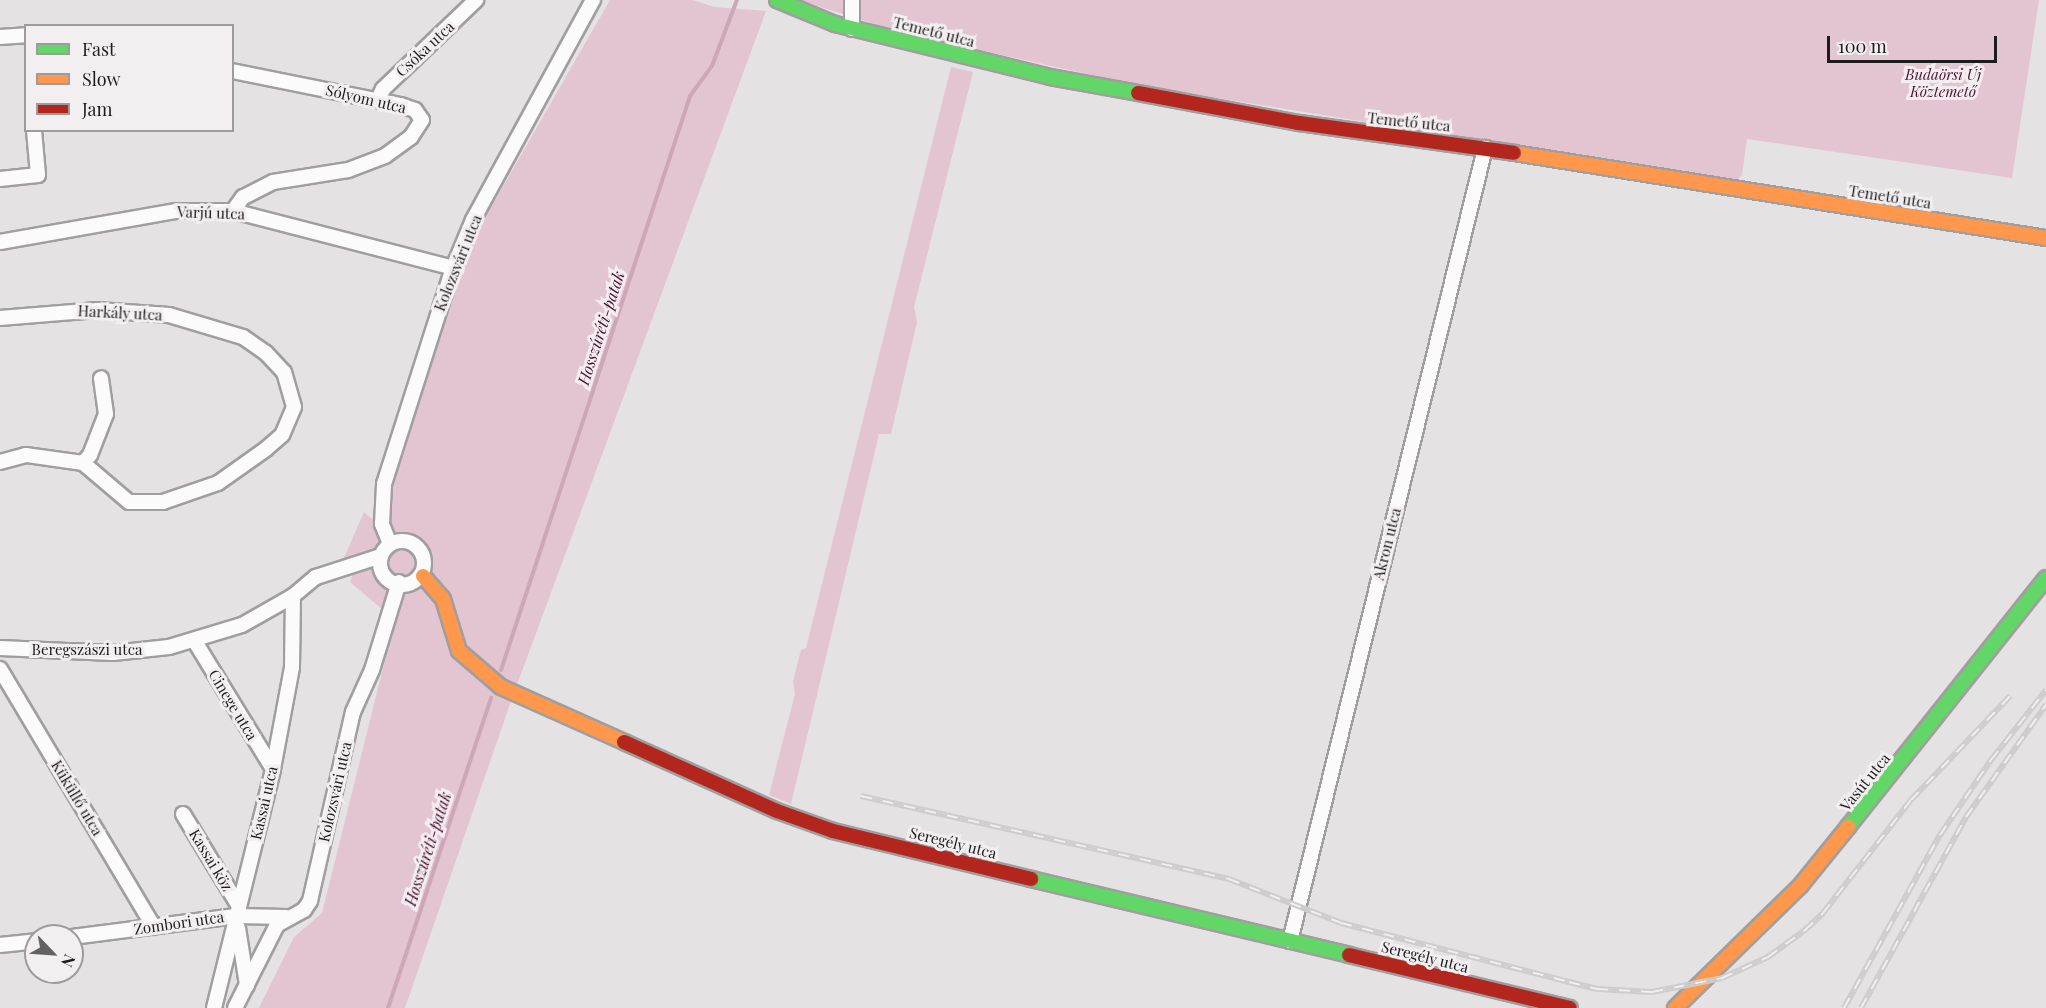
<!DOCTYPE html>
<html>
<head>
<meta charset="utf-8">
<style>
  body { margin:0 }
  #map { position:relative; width:2046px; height:1008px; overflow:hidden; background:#e4e2e3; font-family:"Playfair Display",serif }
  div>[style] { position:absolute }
  .green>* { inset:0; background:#e3c5d2 }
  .stream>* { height:4px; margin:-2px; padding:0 2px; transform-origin:2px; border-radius:2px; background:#cda7b8 }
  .roads { filter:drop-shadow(2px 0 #a09e9f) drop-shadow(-2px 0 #a09e9f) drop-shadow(0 2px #a09e9f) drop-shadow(0 -2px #a09e9f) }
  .street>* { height:14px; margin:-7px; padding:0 7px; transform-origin:7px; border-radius:7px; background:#fbfbfb }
  .street>.ring { margin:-7px; padding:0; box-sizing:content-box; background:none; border:14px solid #fbfbfb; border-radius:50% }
  .fast>* { height:14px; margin:-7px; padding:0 7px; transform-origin:7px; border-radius:7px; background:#63d668 }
  .slow>* { height:14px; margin:-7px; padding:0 7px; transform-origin:7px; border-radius:7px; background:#ff974d }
  .jam>* { height:14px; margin:-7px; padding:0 7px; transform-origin:7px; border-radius:7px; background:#b3261e }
  .rail>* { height:6px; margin-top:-3px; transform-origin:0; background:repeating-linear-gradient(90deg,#f3eff0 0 11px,#cecdce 0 22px); box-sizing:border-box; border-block:2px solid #cecdce }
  span { translate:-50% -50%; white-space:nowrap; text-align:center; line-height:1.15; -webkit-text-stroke:6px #f3eff0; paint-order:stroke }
  .street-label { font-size:15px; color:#1d1c1d }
  .park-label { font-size:15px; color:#500f33; font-style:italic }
  .water-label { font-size:16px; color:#4b0a2e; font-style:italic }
  .legend { position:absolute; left:24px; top:24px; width:210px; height:108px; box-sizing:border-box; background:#f3eff0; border:2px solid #9d9b9c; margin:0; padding:8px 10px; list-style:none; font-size:18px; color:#1d1c1d }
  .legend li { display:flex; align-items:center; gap:12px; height:30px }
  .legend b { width:30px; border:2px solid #9d9b9c }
  .north { position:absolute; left:24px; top:924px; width:60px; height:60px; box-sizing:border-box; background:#f3eff0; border:2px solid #9d9b9c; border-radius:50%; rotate:115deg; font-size:16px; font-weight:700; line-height:24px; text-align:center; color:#1d1c1d }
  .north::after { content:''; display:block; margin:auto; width:21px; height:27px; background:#636162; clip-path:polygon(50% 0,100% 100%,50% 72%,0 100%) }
  .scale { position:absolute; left:1827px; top:36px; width:170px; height:27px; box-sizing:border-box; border:3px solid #1d1c1d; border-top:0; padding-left:8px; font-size:18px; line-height:21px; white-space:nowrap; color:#1d1c1d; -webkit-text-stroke:4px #f3eff0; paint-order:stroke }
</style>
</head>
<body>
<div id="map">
  <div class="green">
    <div style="clip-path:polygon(610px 0,693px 0,714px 7px,766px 11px,511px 701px,405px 1008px,259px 1008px,294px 937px,322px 913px,395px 620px,350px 582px,358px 559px,343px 560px,364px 512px,372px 519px,458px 265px)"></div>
    <div style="clip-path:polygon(798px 0,2039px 0,2012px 178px,1747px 139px,1742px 175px,1736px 181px,1136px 85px,904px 33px)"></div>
    <div style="clip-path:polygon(951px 67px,973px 72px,914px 307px,917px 322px,891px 434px,879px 434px,791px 804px,769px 795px,795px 694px,793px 681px,801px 650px,806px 648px)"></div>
  </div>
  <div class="stream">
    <div style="left:501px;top:670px;width:604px;rotate:-71.77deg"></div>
    <div style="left:690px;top:96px;width:37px;rotate:-54deg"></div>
    <div style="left:712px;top:66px;width:71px;rotate:-69.3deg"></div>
    <div style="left:388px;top:1008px;width:327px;rotate:-71.6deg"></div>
  </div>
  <div class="roads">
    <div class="street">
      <div style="left:852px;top:29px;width:29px;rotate:-90deg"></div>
      <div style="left:0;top:37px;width:26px;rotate:-4deg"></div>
      <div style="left:232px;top:71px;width:172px;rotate:11.4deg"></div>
      <div style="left:401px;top:105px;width:15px;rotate:20deg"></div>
      <div style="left:415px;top:110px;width:12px;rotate:55deg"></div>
      <div style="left:422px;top:120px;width:20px;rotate:123deg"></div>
      <div style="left:411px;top:137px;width:32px;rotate:144deg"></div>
      <div style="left:385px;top:156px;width:40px;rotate:159deg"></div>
      <div style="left:348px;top:170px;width:76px;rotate:170.9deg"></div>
      <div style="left:273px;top:182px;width:34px;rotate:153deg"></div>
      <div style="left:243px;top:197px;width:17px;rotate:126deg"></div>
      <div style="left:378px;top:99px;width:11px;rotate:-63deg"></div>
      <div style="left:383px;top:89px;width:129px;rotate:-43.7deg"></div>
      <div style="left:0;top:179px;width:38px;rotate:-6deg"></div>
      <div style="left:38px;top:175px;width:45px;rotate:-95.1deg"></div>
      <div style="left:0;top:242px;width:179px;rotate:-10deg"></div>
      <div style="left:176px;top:211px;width:57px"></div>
      <div style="left:233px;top:211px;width:227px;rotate:14.5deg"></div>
      <div style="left:0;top:318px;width:98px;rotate:-4.7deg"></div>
      <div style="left:98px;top:310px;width:71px;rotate:4deg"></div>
      <div style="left:169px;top:315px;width:77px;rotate:16.6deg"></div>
      <div style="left:243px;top:337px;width:28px;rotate:35deg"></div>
      <div style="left:266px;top:353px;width:26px;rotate:47deg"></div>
      <div style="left:284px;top:372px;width:36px;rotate:74deg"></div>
      <div style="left:294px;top:407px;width:30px;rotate:113deg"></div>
      <div style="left:282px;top:435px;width:21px;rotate:139deg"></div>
      <div style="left:266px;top:449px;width:59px;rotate:144.7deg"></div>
      <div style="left:218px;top:483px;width:58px;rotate:160.9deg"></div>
      <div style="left:163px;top:502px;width:34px;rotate:180deg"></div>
      <div style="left:129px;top:502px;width:60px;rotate:-139.7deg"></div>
      <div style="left:83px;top:463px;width:58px;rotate:-172deg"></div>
      <div style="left:26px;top:455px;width:27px;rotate:165deg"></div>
      <div style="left:83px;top:463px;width:11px;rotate:-49deg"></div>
      <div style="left:90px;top:455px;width:44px;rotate:-68.7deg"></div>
      <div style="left:106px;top:414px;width:36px;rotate:-98deg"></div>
      <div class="ring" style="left:380px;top:541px;width:30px;height:30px"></div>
      <div style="left:390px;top:544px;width:22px;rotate:-112deg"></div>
      <div style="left:382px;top:524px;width:40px;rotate:-87.1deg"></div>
      <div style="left:384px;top:484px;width:227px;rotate:-72.3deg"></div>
      <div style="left:453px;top:268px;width:52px;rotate:-67.4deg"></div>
      <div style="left:473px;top:220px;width:251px;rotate:-61.4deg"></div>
      <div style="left:194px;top:640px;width:151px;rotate:58.5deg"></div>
      <div style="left:0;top:648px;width:113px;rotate:2.5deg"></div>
      <div style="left:113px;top:653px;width:56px;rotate:-6.1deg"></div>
      <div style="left:169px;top:647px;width:76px;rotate:-16.8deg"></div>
      <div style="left:242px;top:625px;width:59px;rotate:-29.6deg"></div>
      <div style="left:293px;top:596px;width:30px;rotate:-40deg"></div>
      <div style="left:316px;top:577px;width:65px;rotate:-17.9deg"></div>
      <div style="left:0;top:669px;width:300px;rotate:59.2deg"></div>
      <div style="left:183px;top:814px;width:108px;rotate:58.7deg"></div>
      <div style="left:238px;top:928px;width:58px;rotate:81deg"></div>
      <div style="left:72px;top:937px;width:165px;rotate:-7.3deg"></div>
      <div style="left:236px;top:916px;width:50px;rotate:1.1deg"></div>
      <div style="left:1290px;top:941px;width:817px;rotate:-76.18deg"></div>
      <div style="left:0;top:945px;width:36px;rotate:-6deg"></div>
      <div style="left:214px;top:1008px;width:246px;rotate:-76.1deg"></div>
      <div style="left:273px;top:769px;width:104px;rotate:-79.4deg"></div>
      <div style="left:292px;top:667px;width:71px;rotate:-89.2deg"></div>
      <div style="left:235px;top:1008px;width:93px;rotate:-63.2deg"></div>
      <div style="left:277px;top:925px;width:31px;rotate:-29deg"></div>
      <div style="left:304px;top:910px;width:11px;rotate:-56deg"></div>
      <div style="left:310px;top:901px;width:194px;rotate:-77.2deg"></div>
      <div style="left:353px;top:712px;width:46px;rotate:-65.7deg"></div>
      <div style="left:372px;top:670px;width:92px;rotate:-72.9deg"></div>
    </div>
    <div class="fast">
      <div style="left:777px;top:0;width:63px;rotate:22.5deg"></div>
      <div style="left:835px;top:24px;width:221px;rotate:13.8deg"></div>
      <div style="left:1050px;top:77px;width:89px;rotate:10.3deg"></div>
      <div style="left:1848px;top:827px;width:318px;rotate:-51.5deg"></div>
      <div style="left:1031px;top:879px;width:327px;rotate:13.4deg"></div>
    </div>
    <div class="slow">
      <div style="left:1514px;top:153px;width:539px;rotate:9.08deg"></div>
      <div style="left:423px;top:576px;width:30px;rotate:49deg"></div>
      <div style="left:443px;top:599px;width:54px;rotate:72.9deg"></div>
      <div style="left:459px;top:651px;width:55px;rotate:40.6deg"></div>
      <div style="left:501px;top:687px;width:135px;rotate:24.1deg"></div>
      <div style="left:1675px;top:1008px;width:176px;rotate:-44.3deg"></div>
      <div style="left:1801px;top:885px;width:75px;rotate:-51deg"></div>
    </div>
    <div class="jam">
      <div style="left:1138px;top:93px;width:164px;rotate:10.6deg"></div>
      <div style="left:1299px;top:123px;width:217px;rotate:7.9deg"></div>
      <div style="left:624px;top:742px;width:168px;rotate:24.3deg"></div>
      <div style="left:777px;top:811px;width:59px;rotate:19.7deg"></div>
      <div style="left:833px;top:831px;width:204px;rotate:13.6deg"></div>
      <div style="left:1349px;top:955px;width:227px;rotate:13.5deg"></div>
    </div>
  </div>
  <div class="rail">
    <div style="left:861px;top:796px;width:377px;rotate:12.7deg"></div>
    <div style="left:1229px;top:879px;width:120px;rotate:21.4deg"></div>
    <div style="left:1341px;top:923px;width:236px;rotate:14.5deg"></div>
    <div style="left:1569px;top:982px;width:29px;rotate:14deg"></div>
    <div style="left:1597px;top:989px;width:55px;rotate:3.1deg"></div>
    <div style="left:1652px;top:992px;width:71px;rotate:-11.3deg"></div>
    <div style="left:1722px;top:978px;width:51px;rotate:-24.5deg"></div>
    <div style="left:1768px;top:957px;width:46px;rotate:-36.1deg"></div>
    <div style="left:1805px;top:930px;width:25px;rotate:-43deg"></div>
    <div style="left:1823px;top:913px;width:143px;rotate:-52.1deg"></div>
    <div style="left:1911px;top:800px;width:144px;rotate:-46.4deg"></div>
    <div style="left:1844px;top:1008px;width:198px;rotate:-61deg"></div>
    <div style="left:1940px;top:835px;width:91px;rotate:-55.8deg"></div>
    <div style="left:1991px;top:760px;width:89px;rotate:-51.8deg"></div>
    <div style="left:1861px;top:1008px;width:218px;rotate:-61.2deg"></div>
    <div style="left:1966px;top:817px;width:138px;rotate:-54.5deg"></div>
  </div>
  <div class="street-label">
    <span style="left:934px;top:32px;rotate:14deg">Temető utca</span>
    <span style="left:425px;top:49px;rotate:-43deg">Csóka utca</span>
    <span style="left:366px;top:99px;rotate:13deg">Sólyom utca</span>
    <span style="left:1409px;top:122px;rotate:6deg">Temető utca</span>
    <span style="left:1890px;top:197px;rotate:9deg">Temető utca</span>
    <span style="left:211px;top:213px;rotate:2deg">Varjú utca</span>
    <span style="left:458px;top:263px;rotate:-68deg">Kolozsvári utca</span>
    <span style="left:120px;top:313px;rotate:3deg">Harkály utca</span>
    <span style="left:1387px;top:544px;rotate:-76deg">Akron utca</span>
    <span style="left:87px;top:650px">Beregszászi utca</span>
    <span style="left:233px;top:705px;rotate:59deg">Cinege utca</span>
    <span style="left:1865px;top:782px;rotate:-51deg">Vasút utca</span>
    <span style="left:335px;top:792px;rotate:-77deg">Kolozsvári utca</span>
    <span style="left:77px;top:798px;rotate:59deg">Küküllő utca</span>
    <span style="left:264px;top:803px;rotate:-77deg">Kassai utca</span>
    <span style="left:953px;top:843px;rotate:14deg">Seregély utca</span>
    <span style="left:211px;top:860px;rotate:59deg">Kassai köz</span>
    <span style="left:179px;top:923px;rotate:-8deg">Zombori utca</span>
    <span style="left:1425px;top:957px;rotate:14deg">Seregély utca</span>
  </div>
  <div class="park-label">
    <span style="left:1943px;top:83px">Budaörsi Új<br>Köztemető</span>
  </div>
  <div class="water-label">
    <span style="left:601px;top:328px;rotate:-72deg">Hosszúréti-patak</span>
    <span style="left:428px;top:849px;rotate:-72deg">Hosszúréti-patak</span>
  </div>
  <ul class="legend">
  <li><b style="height:8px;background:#63d668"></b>Fast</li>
  <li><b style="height:8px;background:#ff974d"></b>Slow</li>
  <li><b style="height:8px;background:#b3261e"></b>Jam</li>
  </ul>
  <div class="north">N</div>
  <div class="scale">100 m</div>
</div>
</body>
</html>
